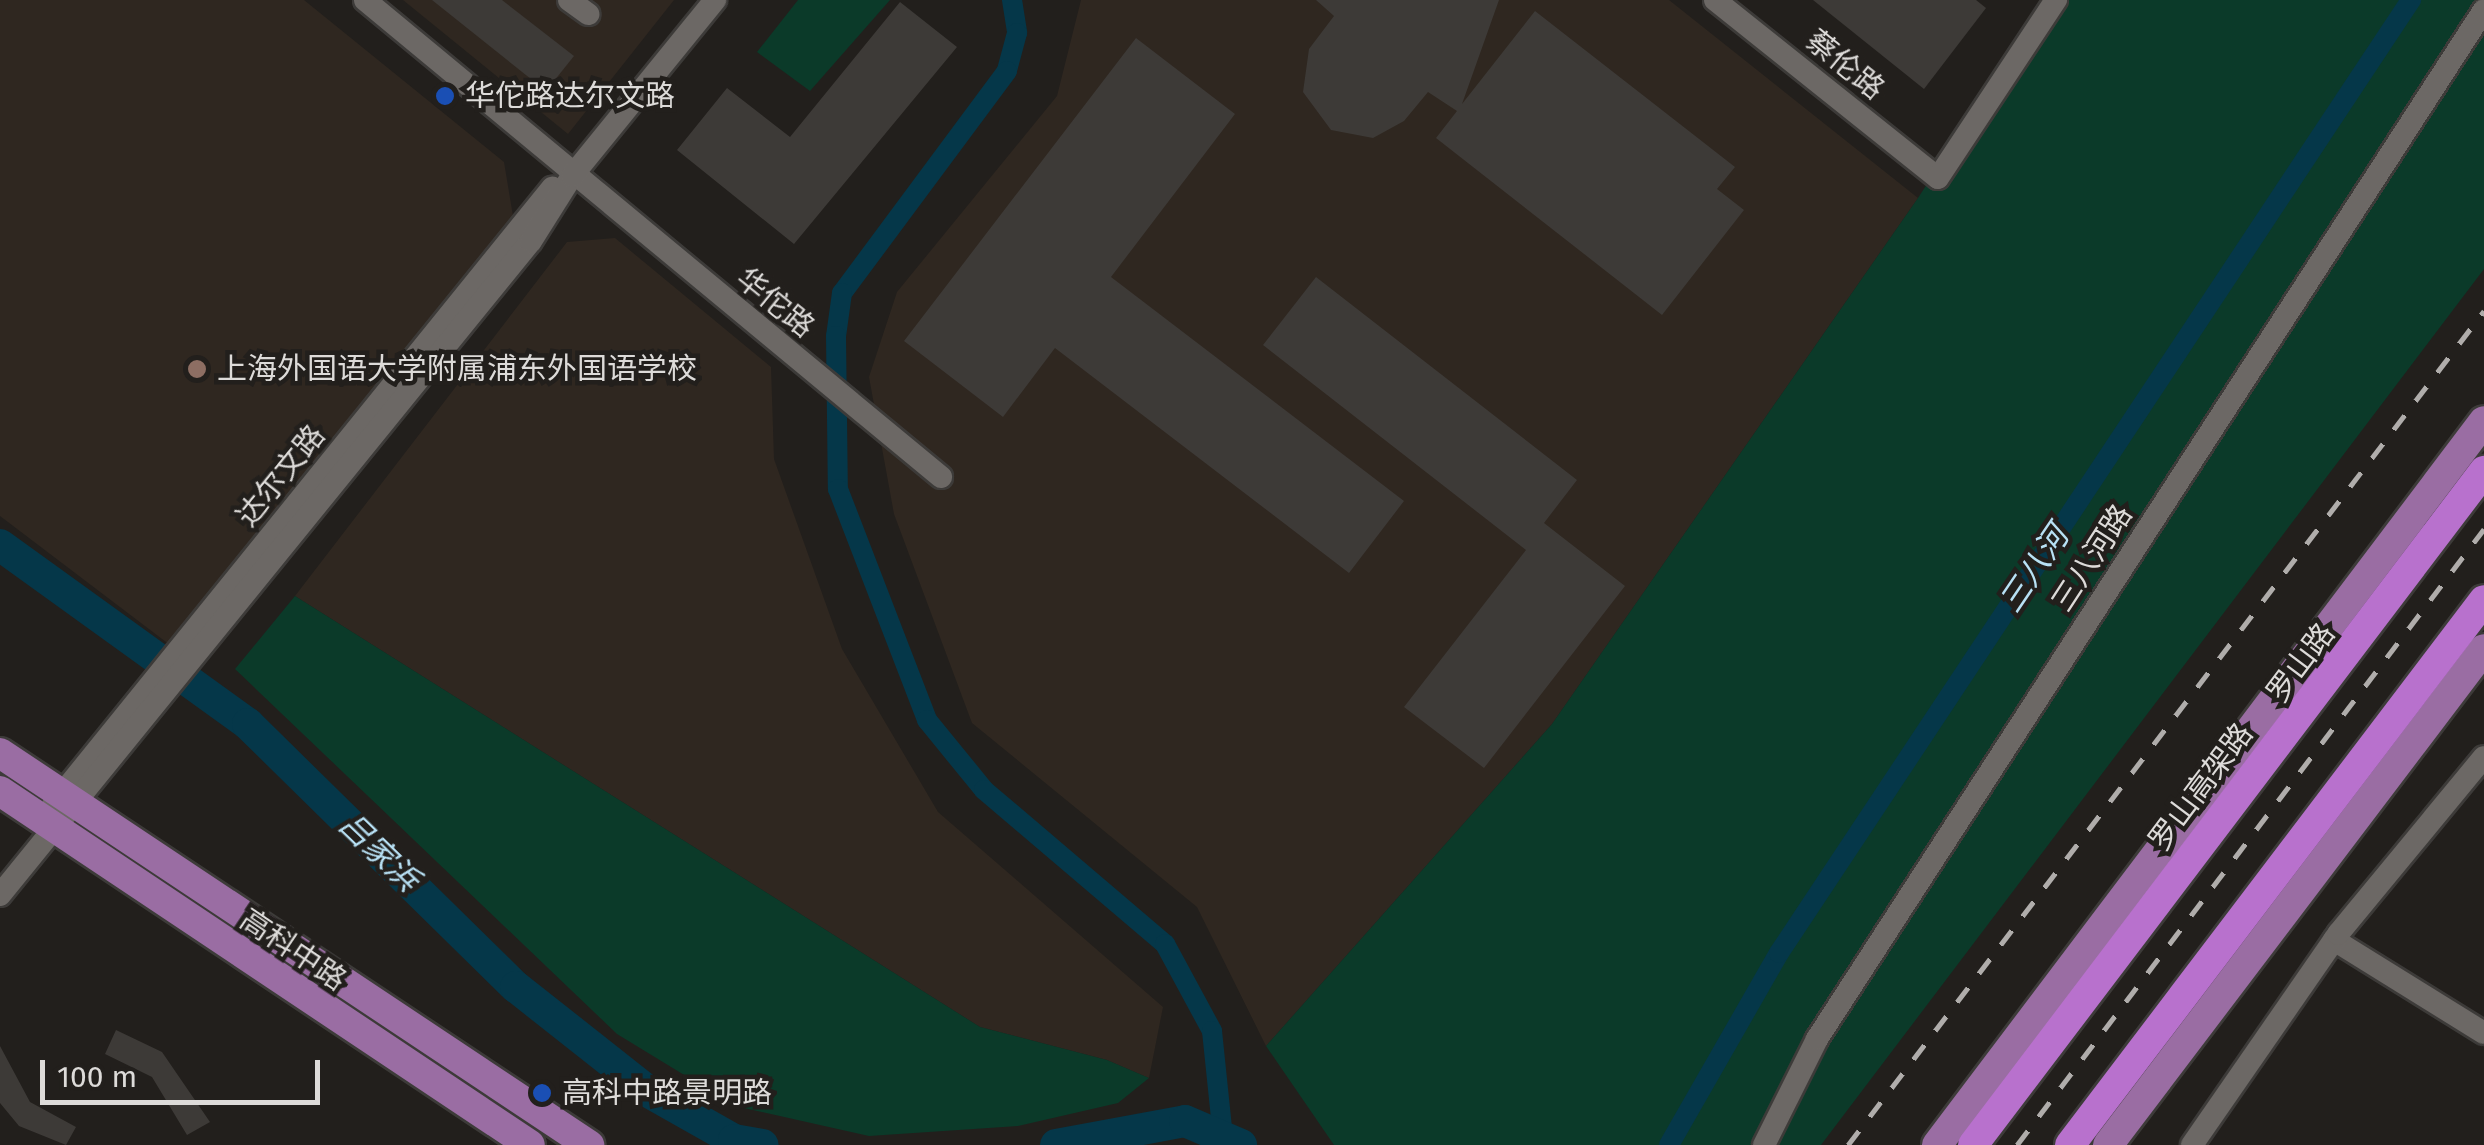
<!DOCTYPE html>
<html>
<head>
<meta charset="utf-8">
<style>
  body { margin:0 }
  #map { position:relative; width:2484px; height:1145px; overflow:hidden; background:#221f1c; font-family:"Fira Sans","Noto Sans SC",sans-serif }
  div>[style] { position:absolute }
  .built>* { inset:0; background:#2f2720 }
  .green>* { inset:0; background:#0b3a29 }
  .canal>* { height:20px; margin:-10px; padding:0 10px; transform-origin:10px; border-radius:10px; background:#053749 }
  .river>* { height:32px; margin:-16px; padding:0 16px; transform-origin:16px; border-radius:16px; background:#053749 }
  .building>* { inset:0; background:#3d3a37 }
  .roads { filter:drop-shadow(2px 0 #3d3b39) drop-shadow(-2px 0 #3d3b39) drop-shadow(0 2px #3d3b39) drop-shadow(0 -2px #3d3b39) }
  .minor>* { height:22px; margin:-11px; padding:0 11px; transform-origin:11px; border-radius:11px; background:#6c6865 }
  .major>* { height:30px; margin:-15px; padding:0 15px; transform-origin:15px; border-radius:15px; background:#9a6da3 }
  .highway>* { height:30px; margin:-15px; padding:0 15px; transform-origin:15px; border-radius:15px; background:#b871cd }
  .rail>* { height:5px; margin-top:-2.5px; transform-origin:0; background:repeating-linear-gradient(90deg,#b0adab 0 18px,transparent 0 36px) }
  .dots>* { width:28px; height:28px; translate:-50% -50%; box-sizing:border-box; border:5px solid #221f1c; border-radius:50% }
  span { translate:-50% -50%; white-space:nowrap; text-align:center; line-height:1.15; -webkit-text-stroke:9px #221f1c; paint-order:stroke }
  .street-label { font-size:30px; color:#dddbd9 }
  .poi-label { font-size:30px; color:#dddbd9 }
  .left { translate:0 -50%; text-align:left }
  .water-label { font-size:32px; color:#b8e1f5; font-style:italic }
  .scale { position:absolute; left:40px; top:1060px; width:280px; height:45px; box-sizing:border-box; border:5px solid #dddbd9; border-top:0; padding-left:12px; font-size:30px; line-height:35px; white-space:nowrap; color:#dddbd9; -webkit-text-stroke:8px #221f1c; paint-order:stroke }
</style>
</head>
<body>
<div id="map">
  <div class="built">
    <div style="clip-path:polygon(0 0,304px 0,504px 162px,514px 222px,170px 645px,0 516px)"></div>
    <div style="clip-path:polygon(403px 0,674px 0,568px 134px)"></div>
    <div style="clip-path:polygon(1081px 0,1669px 0,1918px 198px,1552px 724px,1266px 1046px,1197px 907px,972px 723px,894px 514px,869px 377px,897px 292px,1057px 96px)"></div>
    <div style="clip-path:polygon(615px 238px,771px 367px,774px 459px,842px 649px,938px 812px,1163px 1007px,1149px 1078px,1107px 1060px,980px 1027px,295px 596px,567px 242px)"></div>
  </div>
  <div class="green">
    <div style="clip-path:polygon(798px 0,890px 0,810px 91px,757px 52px)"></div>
    <div style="clip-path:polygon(2046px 0,2484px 0,2484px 269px,1821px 1145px,1334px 1145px,1266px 1046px,1552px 724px,1918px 198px)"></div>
    <div style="clip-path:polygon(295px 596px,980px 1027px,1107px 1060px,1149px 1078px,1118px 1103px,1018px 1126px,869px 1136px,735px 1106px,617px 1034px,235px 669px)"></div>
  </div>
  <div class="canal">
    <div style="left:1012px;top:0;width:33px;rotate:81deg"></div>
    <div style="left:1017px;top:33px;width:39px;rotate:105deg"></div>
    <div style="left:1007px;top:71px;width:277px;rotate:126.6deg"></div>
    <div style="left:842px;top:293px;width:43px;rotate:97.9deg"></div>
    <div style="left:836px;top:336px;width:153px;rotate:89.3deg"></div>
    <div style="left:838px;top:489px;width:248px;rotate:68.9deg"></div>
    <div style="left:927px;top:720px;width:90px;rotate:50.8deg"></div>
    <div style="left:984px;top:790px;width:238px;rotate:40.4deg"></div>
    <div style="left:1165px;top:944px;width:99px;rotate:61.6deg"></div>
    <div style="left:1212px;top:1031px;width:107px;rotate:84.1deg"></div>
    <div style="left:1669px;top:1145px;width:221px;rotate:-60.2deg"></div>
    <div style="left:1779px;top:953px;width:1144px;rotate:-56.45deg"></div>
  </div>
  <div class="river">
    <div style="left:0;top:545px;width:306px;rotate:35.8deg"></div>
    <div style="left:248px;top:724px;width:375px;rotate:44.5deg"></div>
    <div style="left:516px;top:987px;width:169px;rotate:38.3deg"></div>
    <div style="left:649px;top:1092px;width:98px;rotate:29.5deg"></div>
    <div style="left:734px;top:1140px;width:29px;rotate:10deg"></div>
    <div style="left:1056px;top:1145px;width:131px;rotate:-10.5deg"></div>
    <div style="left:1185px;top:1121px;width:61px;rotate:23.2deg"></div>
  </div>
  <div class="building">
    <div style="clip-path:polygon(432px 0,502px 0,574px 56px,546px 91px)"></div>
    <div style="clip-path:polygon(1316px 0,1499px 0,1462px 104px,1535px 11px,1735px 167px,1717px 189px,1744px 210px,1662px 315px,1436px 138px,1457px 111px,1428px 92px,1404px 121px,1373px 138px,1331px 130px,1303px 92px,1309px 49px,1334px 16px)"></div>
    <div style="clip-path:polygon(1813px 0,1976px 0,1986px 8px,1924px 89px)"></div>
    <div style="clip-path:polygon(900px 2px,957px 47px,794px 244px,677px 150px,727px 88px,790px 137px)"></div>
    <div style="clip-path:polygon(1136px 38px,1235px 114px,1111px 277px,1404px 501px,1349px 573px,1055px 348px,1003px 417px,904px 341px)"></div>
    <div style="clip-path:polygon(1316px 277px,1577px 480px,1544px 523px,1625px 586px,1484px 768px,1404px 707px,1526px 550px,1263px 345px)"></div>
    <div style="clip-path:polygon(116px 1030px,162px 1052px,210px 1122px,187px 1135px,152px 1077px,105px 1054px)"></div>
    <div style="clip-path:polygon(0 1046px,30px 1102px,76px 1127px,66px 1145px,19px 1126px,0 1103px)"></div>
  </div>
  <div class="roads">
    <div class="minor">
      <div style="left:365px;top:0;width:748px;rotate:39.63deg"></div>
      <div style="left:569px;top:0;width:24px;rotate:36deg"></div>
      <div style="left:1715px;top:0;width:285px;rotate:38.6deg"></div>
      <div style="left:1938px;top:178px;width:214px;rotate:-56.5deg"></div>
      <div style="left:53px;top:805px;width:794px;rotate:-51.04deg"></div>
      <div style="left:0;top:895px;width:842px;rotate:-50.93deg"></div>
      <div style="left:531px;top:241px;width:77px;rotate:-57.8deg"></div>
      <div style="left:572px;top:176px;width:227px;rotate:-50.9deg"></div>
      <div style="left:2334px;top:940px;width:176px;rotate:31.8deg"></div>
      <div style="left:1764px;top:1145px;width:119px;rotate:-63.4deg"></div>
      <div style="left:1817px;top:1039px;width:1226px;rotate:-57.05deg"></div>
      <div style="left:2192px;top:1145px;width:257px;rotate:-55.3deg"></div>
      <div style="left:2338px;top:934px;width:229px;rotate:-50.5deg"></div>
    </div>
    <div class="major">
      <div style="left:0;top:753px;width:708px;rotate:33.65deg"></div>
      <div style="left:0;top:791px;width:637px;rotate:33.74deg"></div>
      <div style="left:1937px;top:1145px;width:907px;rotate:-52.93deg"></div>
      <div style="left:2108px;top:1145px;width:622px;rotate:-52.84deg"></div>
    </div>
    <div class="highway">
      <div style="left:1973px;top:1145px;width:846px;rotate:-52.83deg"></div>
      <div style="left:2070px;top:1145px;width:684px;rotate:-52.78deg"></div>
    </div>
  </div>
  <div class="rail">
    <div style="left:1848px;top:1145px;width:1049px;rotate:-52.67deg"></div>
    <div style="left:2017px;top:1145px;width:773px;rotate:-52.83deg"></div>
  </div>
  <div class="dots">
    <div style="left:445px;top:96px;background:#1a4fb4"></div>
    <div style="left:197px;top:369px;background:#8d6e63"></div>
    <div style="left:542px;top:1093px;background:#1a4fb4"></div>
  </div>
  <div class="street-label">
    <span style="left:1845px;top:65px;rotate:39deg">蔡伦路</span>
    <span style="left:775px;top:303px;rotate:39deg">华佗路</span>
    <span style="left:281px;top:476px;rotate:-51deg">达尔文路</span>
    <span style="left:2092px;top:558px;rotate:-57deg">三八河路</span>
    <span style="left:2301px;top:663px;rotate:-53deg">罗山路</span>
    <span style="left:2201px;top:787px;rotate:-53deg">罗山高架路</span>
    <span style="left:293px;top:950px;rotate:34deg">高科中路</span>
  </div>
  <div class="poi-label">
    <span class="left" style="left:465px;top:96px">华佗路达尔文路</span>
    <span class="left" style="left:217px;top:369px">上海外国语大学附属浦东外国语学校</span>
    <span class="left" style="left:562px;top:1093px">高科中路景明路</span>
  </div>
  <div class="water-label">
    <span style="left:2034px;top:569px;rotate:-56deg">三八河</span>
    <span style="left:379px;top:852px;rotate:44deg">吕家浜</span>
  </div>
  <div class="scale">100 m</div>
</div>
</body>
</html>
